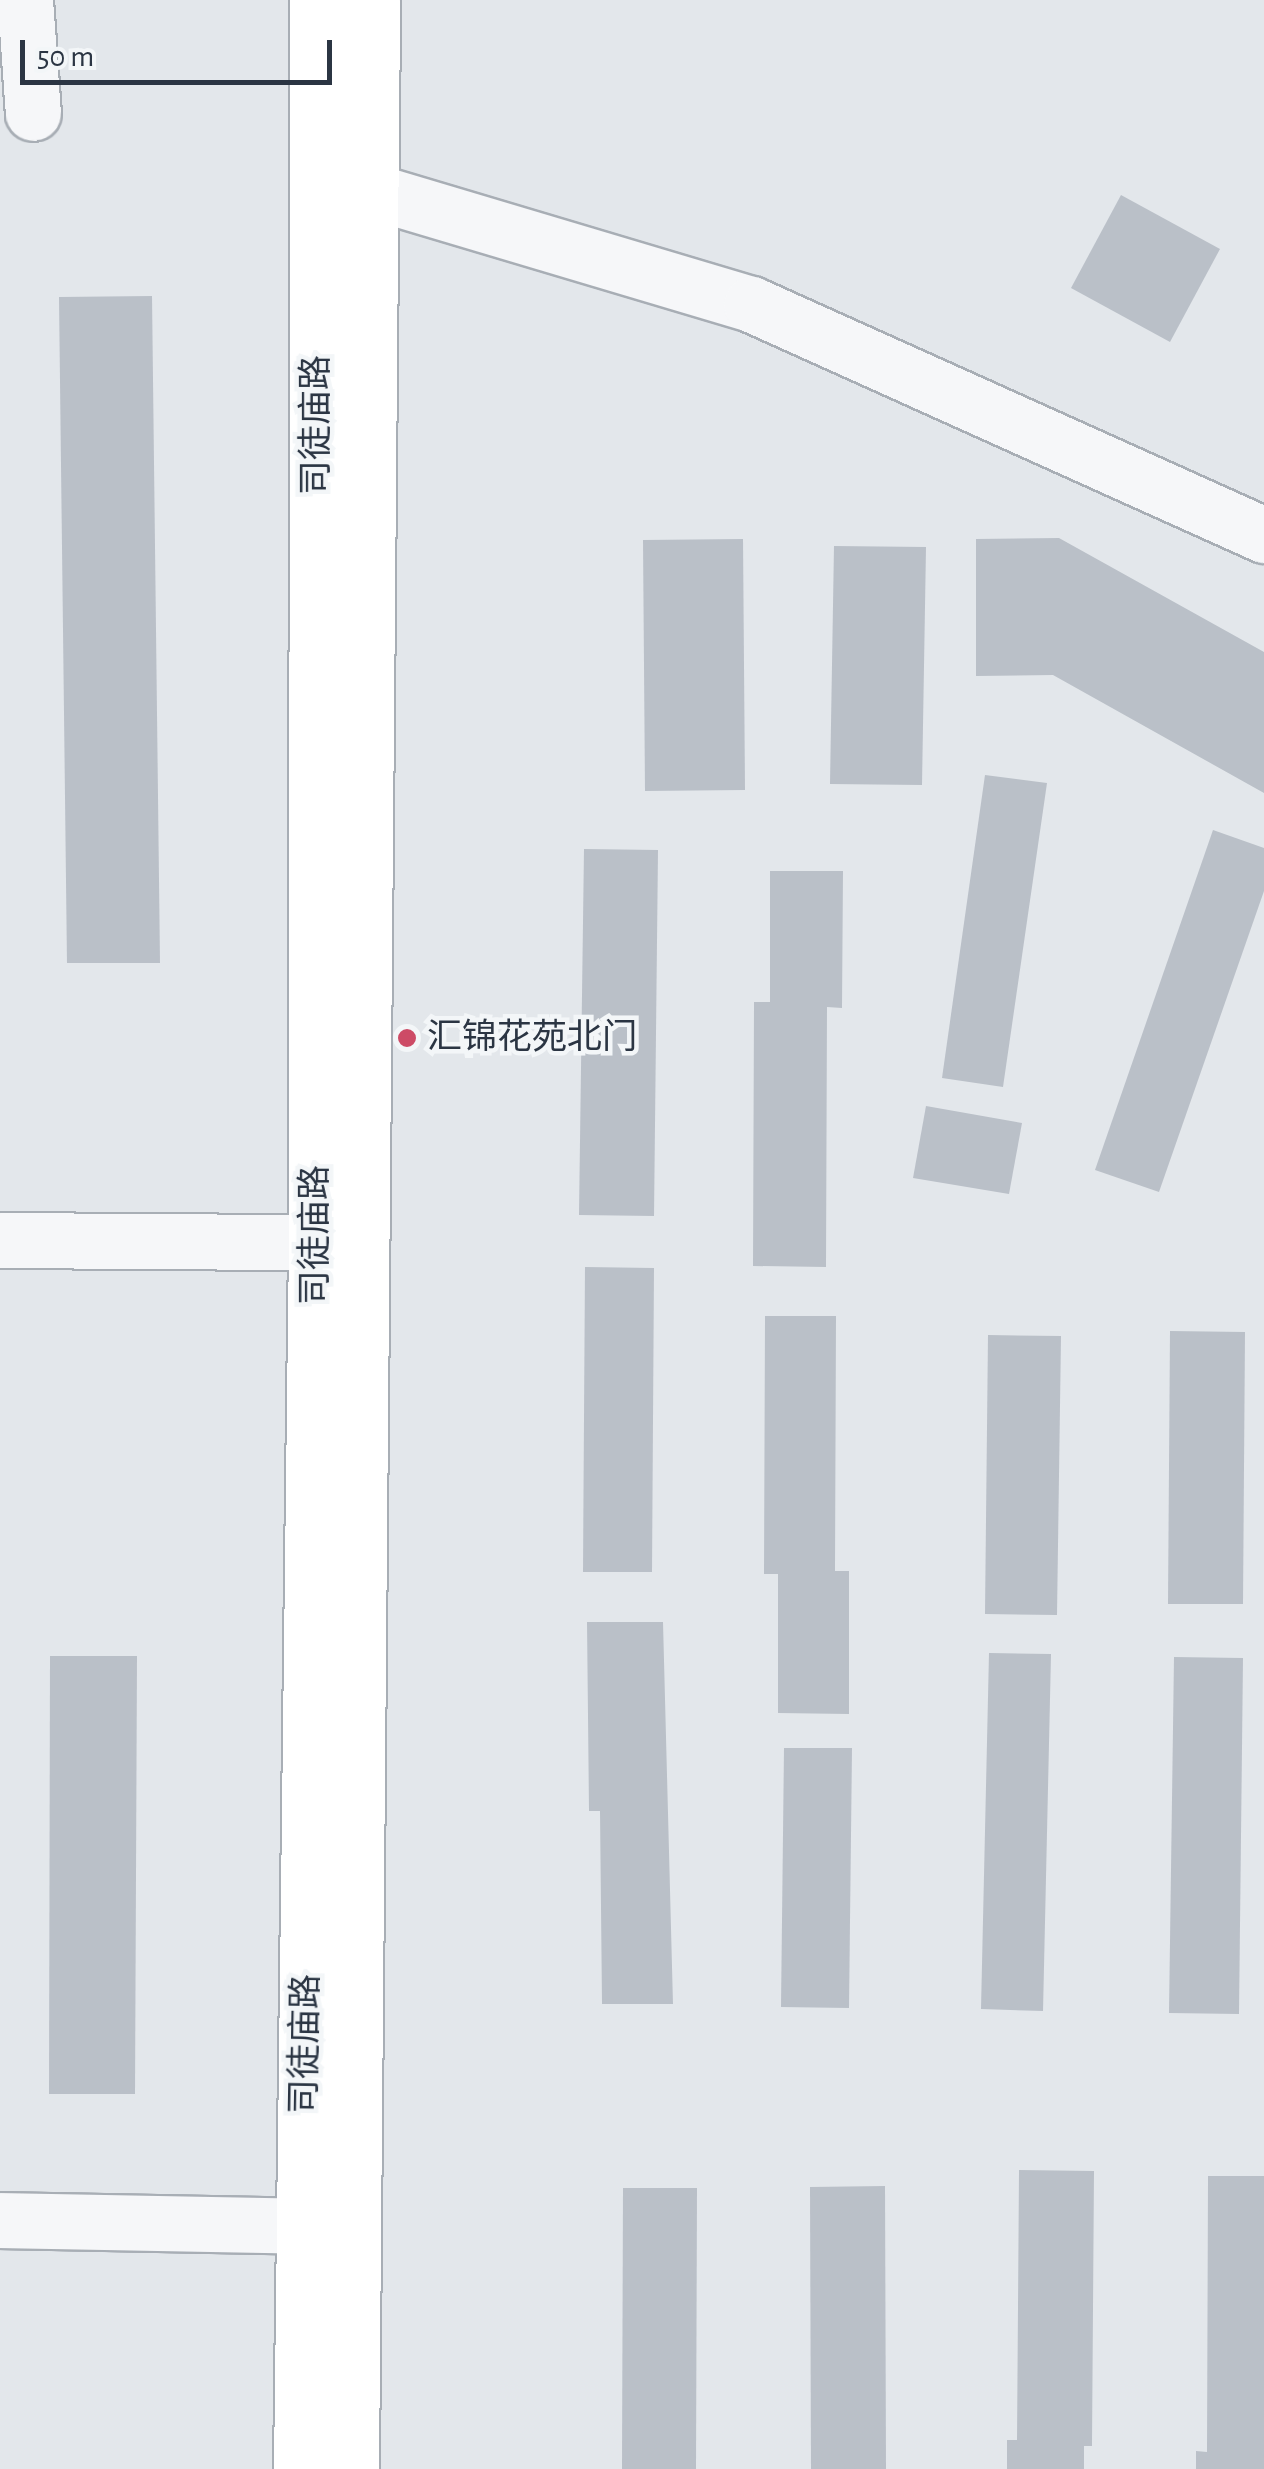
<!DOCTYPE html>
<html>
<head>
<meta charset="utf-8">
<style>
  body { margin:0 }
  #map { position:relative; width:1264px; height:2469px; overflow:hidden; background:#e3e7eb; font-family:"Alegreya Sans","Noto Sans SC",sans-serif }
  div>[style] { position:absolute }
  .building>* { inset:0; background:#bac0c8 }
  .roads { filter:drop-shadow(2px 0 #a8aeb5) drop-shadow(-2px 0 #a8aeb5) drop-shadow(0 2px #a8aeb5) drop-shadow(0 -2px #a8aeb5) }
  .minor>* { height:55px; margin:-27.5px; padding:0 27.5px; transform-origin:27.5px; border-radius:27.5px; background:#f6f7f9 }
  .major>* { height:55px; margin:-27.5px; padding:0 27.5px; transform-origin:27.5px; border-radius:27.5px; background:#fff }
  .dots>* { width:28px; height:28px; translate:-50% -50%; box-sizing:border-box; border:5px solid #f3f6f8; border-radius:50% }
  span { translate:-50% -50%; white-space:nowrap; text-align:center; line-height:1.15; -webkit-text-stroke:9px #f3f6f8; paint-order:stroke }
  .street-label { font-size:35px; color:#2b3543 }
  .poi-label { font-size:35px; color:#2b3543 }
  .left { translate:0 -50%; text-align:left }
  .scale { position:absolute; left:20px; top:40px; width:312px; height:45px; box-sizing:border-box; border:5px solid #2b3543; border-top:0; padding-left:12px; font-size:30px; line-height:35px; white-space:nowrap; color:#2b3543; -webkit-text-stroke:8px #f3f6f8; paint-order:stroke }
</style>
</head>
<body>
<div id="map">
  <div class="building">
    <div style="clip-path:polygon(1121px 195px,1220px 249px,1170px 342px,1071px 288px)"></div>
    <div style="clip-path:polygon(152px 296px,160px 963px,67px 963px,59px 297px)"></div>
    <div style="clip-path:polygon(1059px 538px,1264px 652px,1264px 793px,1053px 675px,976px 676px,976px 539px)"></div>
    <div style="clip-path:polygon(743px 539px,745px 790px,645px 791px,643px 540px)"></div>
    <div style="clip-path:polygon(834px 546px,926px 547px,922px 785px,830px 784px)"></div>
    <div style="clip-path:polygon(985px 775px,1047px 783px,1003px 1087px,942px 1078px)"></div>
    <div style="clip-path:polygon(1213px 830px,1264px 848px,1264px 891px,1159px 1192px,1095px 1170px)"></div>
    <div style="clip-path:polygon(584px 849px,658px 850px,654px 1216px,579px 1215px)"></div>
    <div style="clip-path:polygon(770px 871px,843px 871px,842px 1008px,827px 1007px,826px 1267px,753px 1266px,754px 1002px,770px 1002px)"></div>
    <div style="clip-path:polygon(926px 1106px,1022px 1123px,1009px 1194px,913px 1178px)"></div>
    <div style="clip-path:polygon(585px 1267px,654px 1268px,652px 1572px,583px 1572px)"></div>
    <div style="clip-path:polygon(765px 1316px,836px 1316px,835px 1571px,849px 1571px,849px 1714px,778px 1713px,778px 1574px,764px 1574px)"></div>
    <div style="clip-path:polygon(1170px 1331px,1245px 1332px,1243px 1604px,1168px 1604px)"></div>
    <div style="clip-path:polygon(988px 1335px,1061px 1336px,1057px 1615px,985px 1614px)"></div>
    <div style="clip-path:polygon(587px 1622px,663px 1622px,673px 2004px,602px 2004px,600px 1811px,589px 1811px)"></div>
    <div style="clip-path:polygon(989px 1653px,1051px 1654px,1043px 2011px,981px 2009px)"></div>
    <div style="clip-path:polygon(50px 1656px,137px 1656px,135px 2094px,49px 2094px)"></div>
    <div style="clip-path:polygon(1174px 1657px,1243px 1658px,1239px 2014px,1169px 2013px)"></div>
    <div style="clip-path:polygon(784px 1748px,852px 1748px,849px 2008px,781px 2007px)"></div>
    <div style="clip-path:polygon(1019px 2170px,1094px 2171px,1092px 2446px,1084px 2446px,1084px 2469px,1007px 2469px,1007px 2440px,1017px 2440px)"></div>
    <div style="clip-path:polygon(1208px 2176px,1264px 2176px,1264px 2469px,1196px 2469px,1196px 2451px,1207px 2452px)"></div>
    <div style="clip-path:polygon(885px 2186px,886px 2469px,811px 2469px,810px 2187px)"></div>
    <div style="clip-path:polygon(623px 2188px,697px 2188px,696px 2469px,622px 2469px)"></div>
  </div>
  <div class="roads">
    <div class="minor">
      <div style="left:25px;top:0;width:113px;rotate:86deg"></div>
      <div style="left:325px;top:177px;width:445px;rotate:16.6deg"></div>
      <div style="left:751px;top:304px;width:563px;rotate:24.24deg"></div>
      <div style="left:0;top:1240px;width:316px;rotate:0.4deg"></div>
      <div style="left:0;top:2220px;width:303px;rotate:1.1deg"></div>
    </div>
    <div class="major">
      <div style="left:301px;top:2469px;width:1227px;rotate:-89.3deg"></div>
      <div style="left:316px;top:1242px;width:1242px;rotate:-89.95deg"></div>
      <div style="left:351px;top:2469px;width:2469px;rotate:-89.51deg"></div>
    </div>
  </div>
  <div class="dots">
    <div style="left:407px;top:1038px;background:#cd4b66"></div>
  </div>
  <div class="street-label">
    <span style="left:317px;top:425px;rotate:-90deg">司徒庙路</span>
    <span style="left:316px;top:1235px;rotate:-90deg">司徒庙路</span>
    <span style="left:306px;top:2044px;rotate:-89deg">司徒庙路</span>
  </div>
  <div class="poi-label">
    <span class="left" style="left:427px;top:1038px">汇锦花苑北门</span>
  </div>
  <div class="scale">50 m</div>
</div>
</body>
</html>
